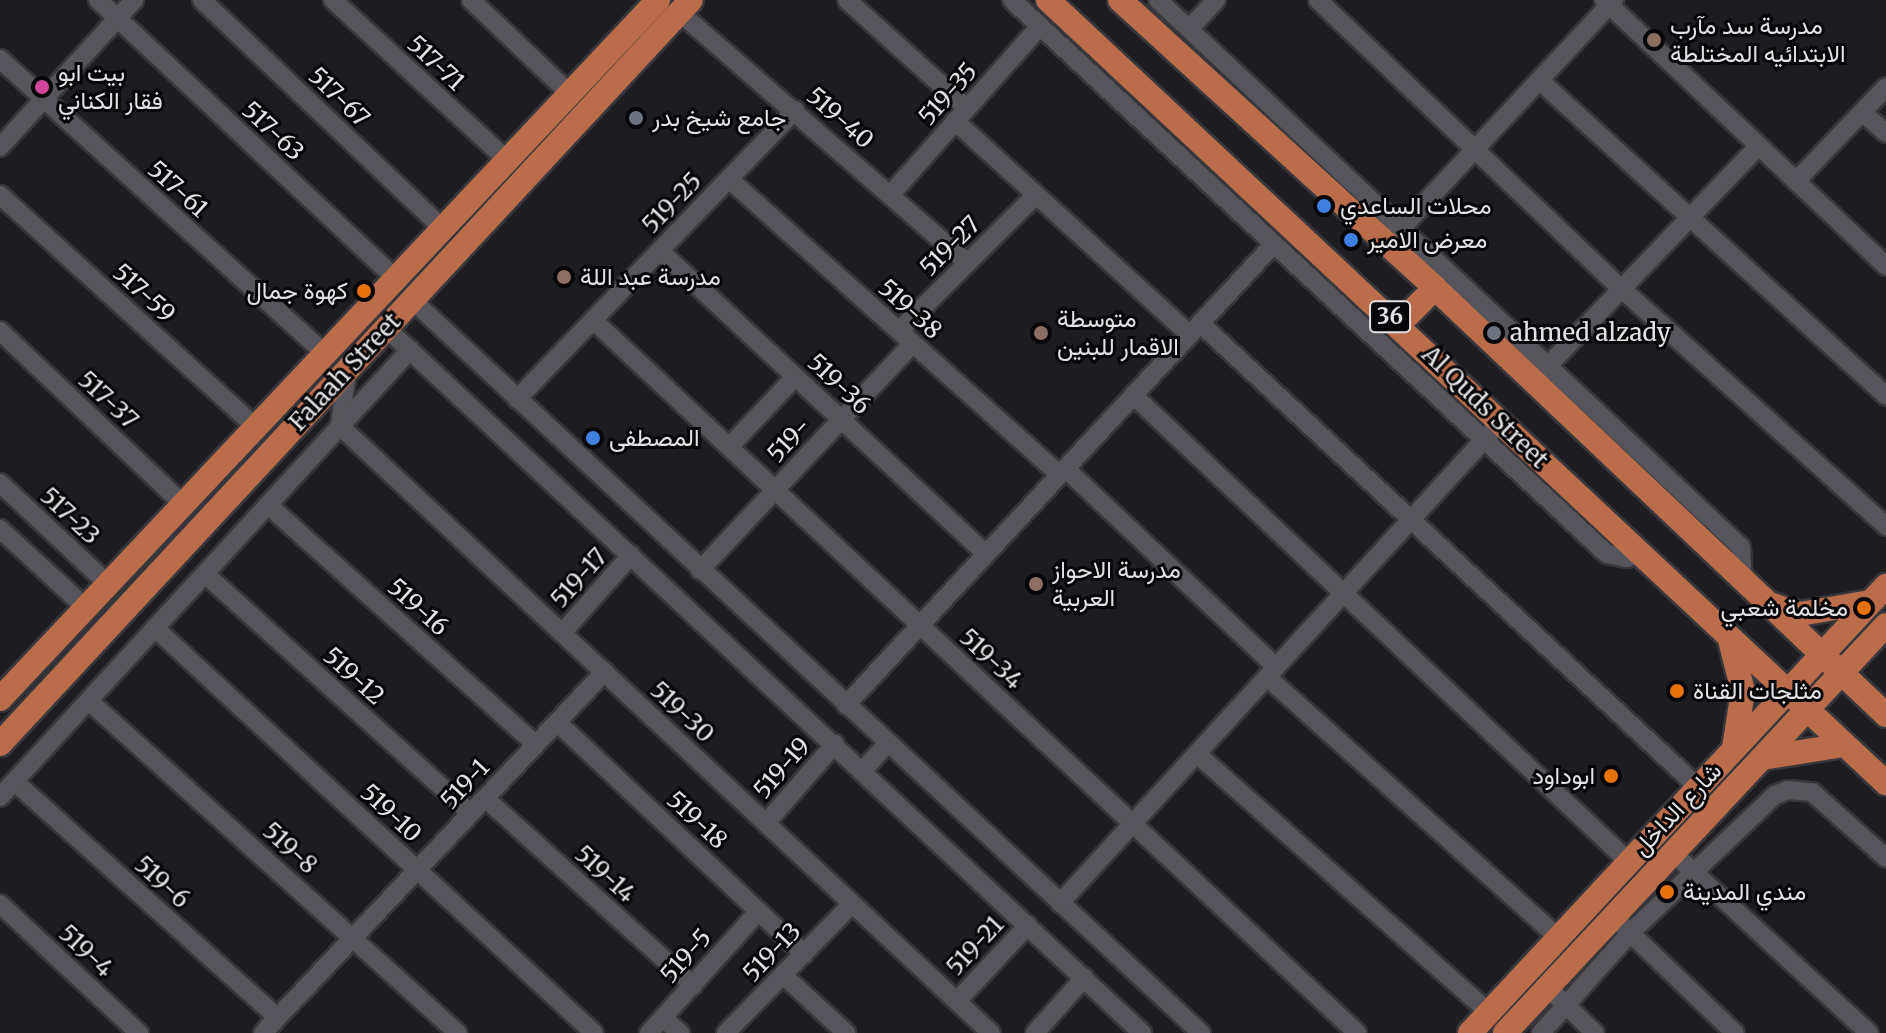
<!DOCTYPE html>
<html>
<head>
<meta charset="utf-8">
<style>
  body { margin:0 }
  #map { position:relative; width:1886px; height:1033px; overflow:hidden; background:#1c1c21; font-family:Merriweather,Vazirmatn,serif }
  div>[style] { position:absolute }
  .roads { filter:drop-shadow(2px 0 #37373b) drop-shadow(-2px 0 #37373b) drop-shadow(0 2px #37373b) drop-shadow(0 -2px #37373b) }
  .minor>* { height:18px; margin:-9px; padding:0 9px; transform-origin:9px; border-radius:9px; background:#55555b }
  .major>* { height:24px; margin:-12px; padding:0 12px; transform-origin:12px; border-radius:12px; background:#ba6c4b }
  .dots>* { width:22px; height:22px; translate:-50% -50%; box-sizing:border-box; border:4px solid #070709; border-radius:50% }
  span { translate:-50% -50%; white-space:nowrap; text-align:center; line-height:1.15; -webkit-text-stroke:6px #070709; paint-order:stroke }
  .shield-label span { padding:2px 6px; background:#070709; border:2px solid; border-radius:6px; -webkit-text-stroke-width:0 }
  .shield-label { font-size:22px; color:#e2e2e5; font-weight:700 }
  .poi-label { font-size:24px; color:#e2e2e5 }
  .left { translate:0 -50%; text-align:left }
  .right { translate:-100% -50%; text-align:right }
  .street-label { font-size:24px; color:#e2e2e5 }
</style>
</head>
<body>
<div id="map">
  <div class="roads">
    <div class="minor">
      <div style="left:98px;top:0;width:408px;rotate:43.1deg"></div>
      <div style="left:202px;top:0;width:332px;rotate:43.5deg"></div>
      <div style="left:333px;top:0;width:236px;rotate:42.6deg"></div>
      <div style="left:471px;top:0;width:137px;rotate:43.5deg"></div>
      <div style="left:847px;top:0;width:161px;rotate:42deg"></div>
      <div style="left:1012px;top:0;width:813px;rotate:42.96deg"></div>
      <div style="left:1607px;top:554px;width:20px;rotate:11deg"></div>
      <div style="left:1627px;top:558px;width:13px;rotate:-23deg"></div>
      <div style="left:1158px;top:0;width:799px;rotate:43.18deg"></div>
      <div style="left:1741px;top:547px;width:33px;rotate:87deg"></div>
      <div style="left:1318px;top:0;width:419px;rotate:43.6deg"></div>
      <div style="left:1622px;top:289px;width:355px;rotate:41.9deg"></div>
      <div style="left:1604px;top:0;width:388px;rotate:43.3deg"></div>
      <div style="left:679px;top:12px;width:381px;rotate:41deg"></div>
      <div style="left:1189px;top:29px;width:40px;rotate:-47deg"></div>
      <div style="left:0;top:59px;width:439px;rotate:42.2deg"></div>
      <div style="left:1539px;top:80px;width:469px;rotate:42.3deg"></div>
      <div style="left:1863px;top:113px;width:30px;rotate:41deg"></div>
      <div style="left:955px;top:121px;width:318px;rotate:42.3deg"></div>
      <div style="left:0;top:147px;width:199px;rotate:-47.6deg"></div>
      <div style="left:729px;top:179px;width:443px;rotate:41.8deg"></div>
      <div style="left:1796px;top:181px;width:130px;rotate:-46.2deg"></div>
      <div style="left:891px;top:194px;width:225px;rotate:-48.4deg"></div>
      <div style="left:0;top:195px;width:345px;rotate:42.2deg"></div>
      <div style="left:1394px;top:236px;width:323px;rotate:-47deg"></div>
      <div style="left:660px;top:251px;width:444px;rotate:42.9deg"></div>
      <div style="left:412px;top:300px;width:1077px;rotate:42.89deg"></div>
      <div style="left:593px;top:320px;width:1045px;rotate:43.02deg"></div>
      <div style="left:1200px;top:323px;width:681px;rotate:42.98deg"></div>
      <div style="left:386px;top:328px;width:1034px;rotate:43deg"></div>
      <div style="left:0;top:331px;width:250px;rotate:43.4deg"></div>
      <div style="left:899px;top:331px;width:193px;rotate:-44.8deg"></div>
      <div style="left:347px;top:371px;width:55px;rotate:97.3deg"></div>
      <div style="left:340px;top:426px;width:890px;rotate:43deg"></div>
      <div style="left:1541px;top:373px;width:313px;rotate:-46.2deg"></div>
      <div style="left:1133px;top:395px;width:680px;rotate:43.27deg"></div>
      <div style="left:517px;top:399px;width:401px;rotate:-46.1deg"></div>
      <div style="left:729px;top:447px;width:96px;rotate:-46.7deg"></div>
      <div style="left:1065px;top:468px;width:290px;rotate:43.3deg"></div>
      <div style="left:0;top:483px;width:148px;rotate:43.1deg"></div>
      <div style="left:268px;top:505px;width:358px;rotate:41.8deg"></div>
      <div style="left:0;top:529px;width:117px;rotate:42.6deg"></div>
      <div style="left:700px;top:570px;width:311px;rotate:-46.8deg"></div>
      <div style="left:205px;top:574px;width:357px;rotate:42deg"></div>
      <div style="left:155px;top:628px;width:597px;rotate:42.69deg"></div>
      <div style="left:562px;top:633px;width:104px;rotate:-48.5deg"></div>
      <div style="left:1267px;top:677px;width:390px;rotate:41.8deg"></div>
      <div style="left:89px;top:701px;width:496px;rotate:42deg"></div>
      <div style="left:846px;top:705px;width:629px;rotate:-47.13deg"></div>
      <div style="left:557px;top:722px;width:339px;rotate:43.2deg"></div>
      <div style="left:1197px;top:754px;width:390px;rotate:41.5deg"></div>
      <div style="left:863px;top:770px;width:37px;rotate:-47deg"></div>
      <div style="left:15px;top:782px;width:353px;rotate:41.9deg"></div>
      <div style="left:0;top:797px;width:607px;rotate:-47.47deg"></div>
      <div style="left:485px;top:798px;width:280px;rotate:42deg"></div>
      <div style="left:766px;top:823px;width:105px;rotate:-48.9deg"></div>
      <div style="left:1684px;top:863px;width:251px;rotate:42.6deg"></div>
      <div style="left:1060px;top:903px;width:641px;rotate:-47.53deg"></div>
      <div style="left:0;top:904px;width:190px;rotate:42.9deg"></div>
      <div style="left:1624px;top:927px;width:153px;rotate:43.7deg"></div>
      <div style="left:783px;top:975px;width:86px;rotate:42.6deg"></div>
      <div style="left:1548px;top:988px;width:65px;rotate:43.8deg"></div>
      <div style="left:957px;top:1001px;width:104px;rotate:-46.9deg"></div>
      <div style="left:663px;top:1018px;width:23px;rotate:41deg"></div>
      <div style="left:263px;top:1033px;width:497px;rotate:-46.6deg"></div>
      <div style="left:649px;top:1033px;width:164px;rotate:-48deg"></div>
      <div style="left:726px;top:1033px;width:180px;rotate:-45.7deg"></div>
      <div style="left:1035px;top:1033px;width:74px;rotate:-48.3deg"></div>
      <div style="left:1541px;top:1033px;width:134px;rotate:-48.3deg"></div>
      <div style="left:1630px;top:933px;width:200px;rotate:-43.6deg"></div>
      <div style="left:1775px;top:795px;width:14px;rotate:-21deg"></div>
      <div style="left:1788px;top:790px;width:24px;rotate:5deg"></div>
      <div style="left:1812px;top:792px;width:99px;rotate:41.7deg"></div>
    </div>
    <div class="major">
      <div style="left:1048px;top:0;width:1147px;rotate:43.06deg"></div>
      <div style="left:1120px;top:0;width:427px;rotate:42.4deg"></div>
      <div style="left:1435px;top:288px;width:621px;rotate:43.43deg"></div>
      <div style="left:1398px;top:325px;width:52px;rotate:-45deg"></div>
      <div style="left:1772px;top:605px;width:29px;rotate:18deg"></div>
      <div style="left:1800px;top:614px;width:71px;rotate:-9.7deg"></div>
      <div style="left:1730px;top:640px;width:53px;rotate:75.7deg"></div>
      <div style="left:1743px;top:691px;width:58px;rotate:99deg"></div>
      <div style="left:0;top:699px;width:960px;rotate:-46.73deg"></div>
      <div style="left:0;top:744px;width:1015px;rotate:-47.12deg"></div>
      <div style="left:1762px;top:758px;width:83px;rotate:-9deg"></div>
      <div style="left:1470px;top:1033px;width:611px;rotate:-47.06deg"></div>
      <div style="left:1505px;top:1033px;width:558px;rotate:-46.96deg"></div>
    </div>
  </div>
  <div class="dots">
    <div style="left:1654px;top:40px;background:#8d6e63"></div>
    <div style="left:42px;top:87px;background:#d1479c"></div>
    <div style="left:636px;top:118px;background:#6b7280"></div>
    <div style="left:1324px;top:206px;background:#3f7fe0"></div>
    <div style="left:1351px;top:240px;background:#3f7fe0"></div>
    <div style="left:564px;top:277px;background:#8d6e63"></div>
    <div style="left:364px;top:291px;background:#e8710a"></div>
    <div style="left:1041px;top:333px;background:#8d6e63"></div>
    <div style="left:1494px;top:333px;background:#6b7280"></div>
    <div style="left:593px;top:438px;background:#3f7fe0"></div>
    <div style="left:1036px;top:584px;background:#8d6e63"></div>
    <div style="left:1864px;top:608px;background:#e8710a"></div>
    <div style="left:1677px;top:691px;background:#e8710a"></div>
    <div style="left:1611px;top:776px;background:#e8710a"></div>
    <div style="left:1667px;top:892px;background:#e8710a"></div>
  </div>
  <div class="shield-label">
    <span style="left:1390px;top:317px">36</span>
  </div>
  <div class="poi-label">
    <span class="left" style="left:1670px;top:40px">مدرسة سد مآرب<br>الابتدائيه المختلطة</span>
    <span class="left" style="left:58px;top:87px">بيت ابو<br>فقار الكناني</span>
    <span class="left" style="left:652px;top:118px">جامع شيخ بدر</span>
    <span class="left" style="left:1340px;top:206px">محلات الساعدي</span>
    <span class="left" style="left:1367px;top:240px">معرض الامير</span>
    <span class="left" style="left:580px;top:277px">مدرسة عبد اللة</span>
    <span class="right" style="left:348px;top:291px">كهوة جمال</span>
    <span class="left" style="left:1057px;top:333px">متوسطة<br>الاقمار للبنين</span>
    <span class="left" style="left:1510px;top:333px">ahmed alzady</span>
    <span class="left" style="left:609px;top:438px">المصطفى</span>
    <span class="left" style="left:1052px;top:584px">مدرسة الاحواز<br>العربية</span>
    <span class="right" style="left:1848px;top:608px">مخلمة شعبي</span>
    <span class="left" style="left:1693px;top:691px">مثلجات القناة</span>
    <span class="right" style="left:1595px;top:776px">ابوداود</span>
    <span class="left" style="left:1683px;top:892px">مندي المدينة</span>
  </div>
  <div class="street-label">
    <span style="left:436px;top:63px;rotate:43deg">517-71</span>
    <span style="left:948px;top:94px;rotate:-48deg">519-35</span>
    <span style="left:339px;top:97px;rotate:44deg">517-67</span>
    <span style="left:840px;top:118px;rotate:41deg">519-40</span>
    <span style="left:273px;top:131px;rotate:43deg">517-63</span>
    <span style="left:178px;top:189px;rotate:42deg">517-61</span>
    <span style="left:672px;top:203px;rotate:-46deg">519-25</span>
    <span style="left:950px;top:246px;rotate:-45deg">519-27</span>
    <span style="left:144px;top:293px;rotate:42deg">517-59</span>
    <span style="left:910px;top:309px;rotate:42deg">519-38</span>
    <span style="left:345px;top:372px;rotate:-47deg">Falaah Street</span>
    <span style="left:839px;top:384px;rotate:43deg">519-36</span>
    <span style="left:108px;top:400px;rotate:43deg">517-37</span>
    <span style="left:1485px;top:407px;rotate:44deg">Al Quds Street</span>
    <span style="left:789px;top:440px;rotate:-47deg">519-</span>
    <span style="left:70px;top:516px;rotate:43deg">517-23</span>
    <span style="left:579px;top:578px;rotate:-48deg">519-17</span>
    <span style="left:418px;top:607px;rotate:42deg">519-16</span>
    <span style="left:991px;top:659px;rotate:43deg">519-34</span>
    <span style="left:354px;top:676px;rotate:42deg">519-12</span>
    <span style="left:682px;top:712px;rotate:43deg">519-30</span>
    <span style="left:782px;top:768px;rotate:-49deg">519-19</span>
    <span style="left:465px;top:784px;rotate:-47deg">519-1</span>
    <span style="left:1677px;top:809px;rotate:-47deg">شارع الداخل</span>
    <span style="left:391px;top:813px;rotate:43deg">519-10</span>
    <span style="left:697px;top:820px;rotate:43deg">519-18</span>
    <span style="left:290px;top:848px;rotate:42deg">519-8</span>
    <span style="left:605px;top:874px;rotate:42deg">519-14</span>
    <span style="left:162px;top:882px;rotate:42deg">519-6</span>
    <span style="left:975px;top:946px;rotate:-47deg">519-21</span>
    <span style="left:86px;top:951px;rotate:43deg">519-4</span>
    <span style="left:772px;top:952px;rotate:-46deg">519-13</span>
    <span style="left:686px;top:956px;rotate:-48deg">519-5</span>
  </div>
</div>
</body>
</html>
